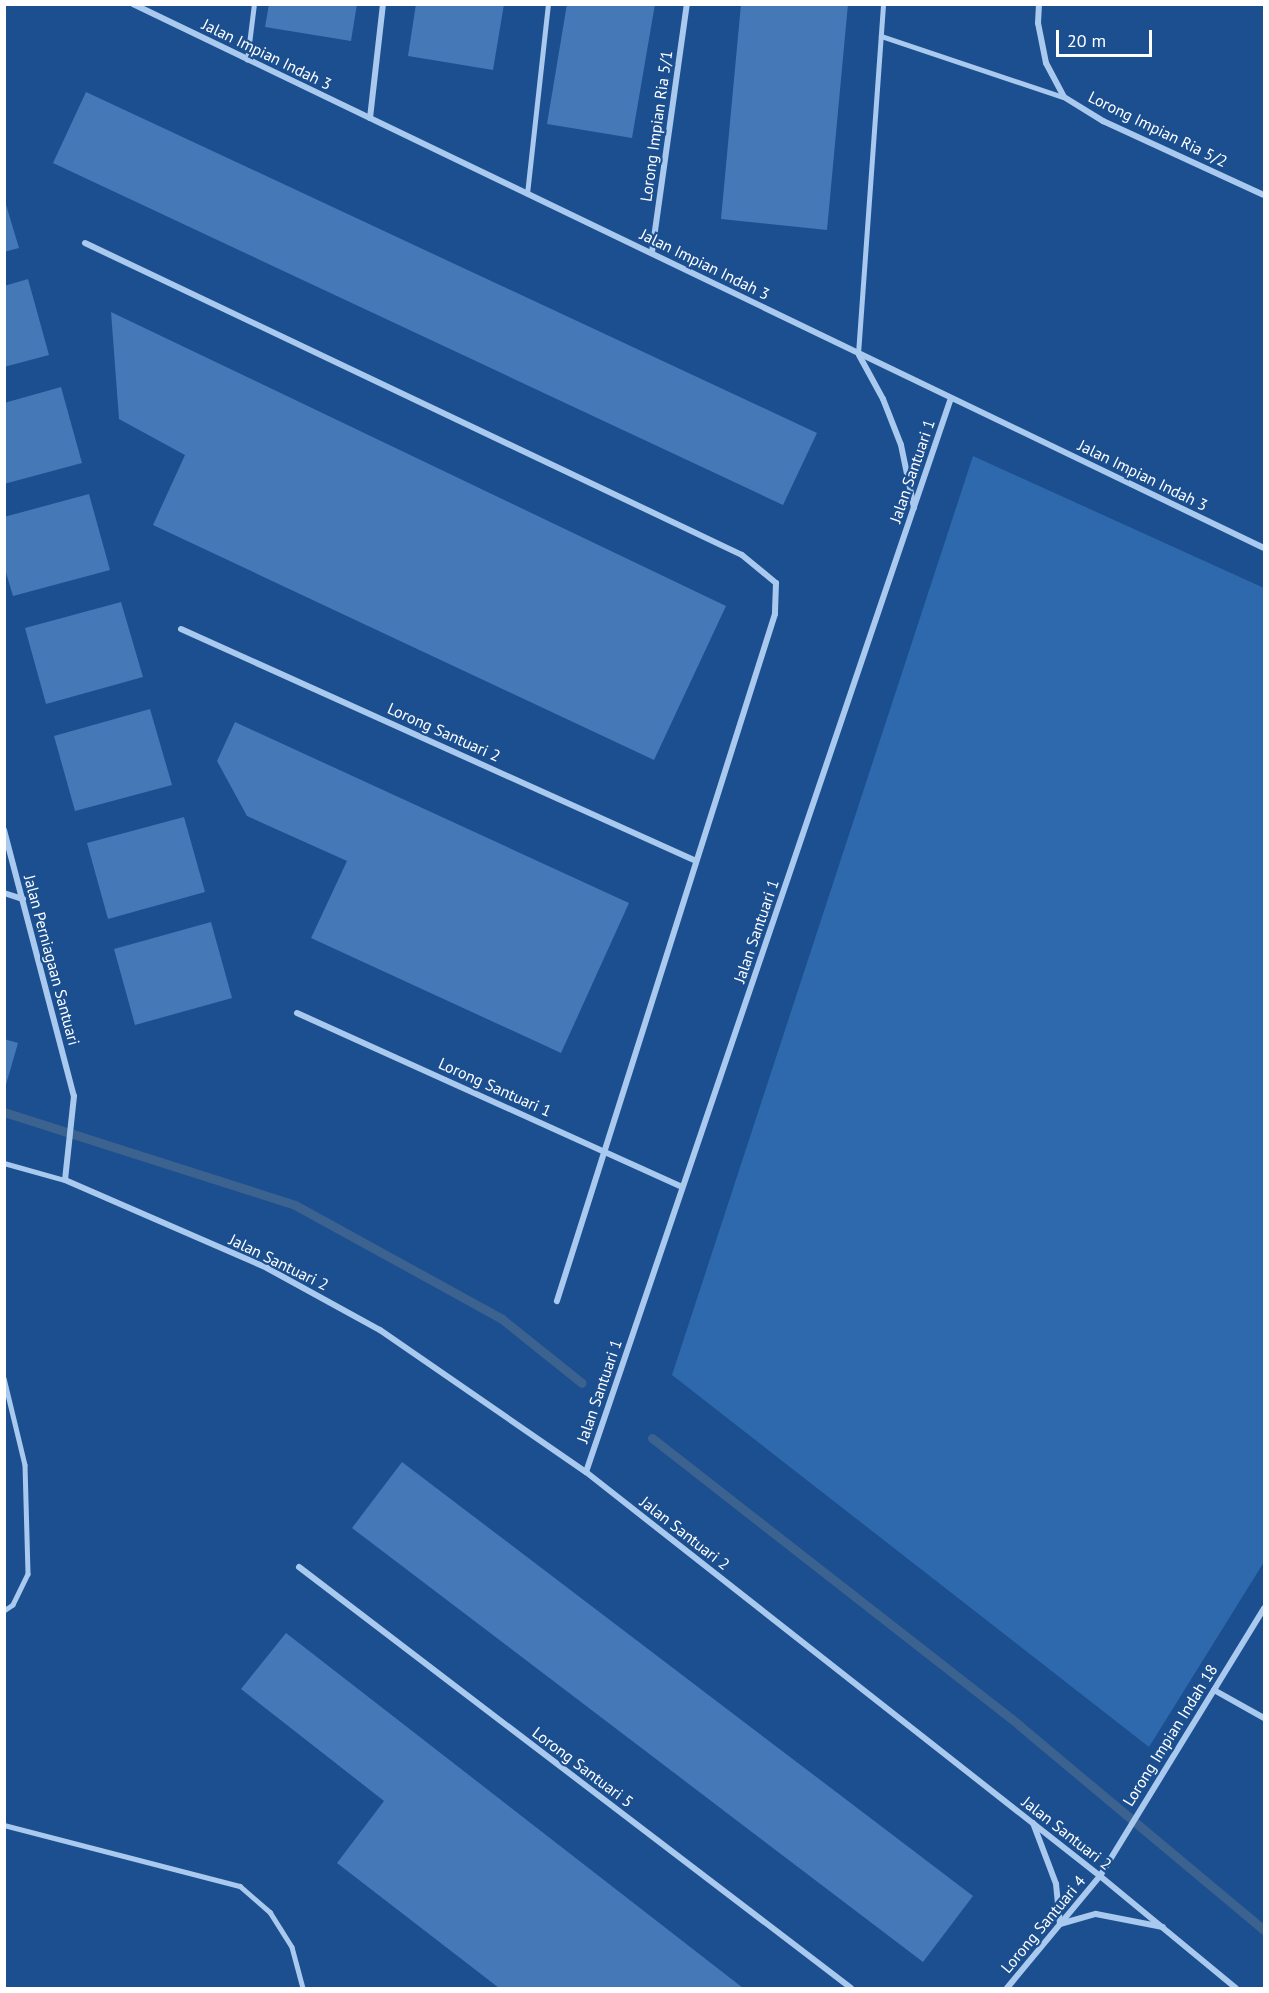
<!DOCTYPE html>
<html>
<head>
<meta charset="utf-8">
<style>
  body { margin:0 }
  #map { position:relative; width:1269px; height:1993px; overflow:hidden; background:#1b4f8f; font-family:"PT Sans",sans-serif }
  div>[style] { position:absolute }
  .green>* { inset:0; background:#2e69ad }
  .stream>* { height:9px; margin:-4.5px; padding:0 4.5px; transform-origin:4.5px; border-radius:4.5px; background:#3c6290 }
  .building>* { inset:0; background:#4478b7 }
  .lane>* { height:4.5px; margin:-2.25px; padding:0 2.25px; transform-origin:2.25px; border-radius:2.25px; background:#a9c9ee }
  .street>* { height:6px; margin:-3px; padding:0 3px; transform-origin:3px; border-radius:3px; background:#a9c9ee }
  span { translate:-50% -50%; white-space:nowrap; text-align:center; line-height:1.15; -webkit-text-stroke:4.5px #1b4f8f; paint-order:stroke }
  .street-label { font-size:16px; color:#fff }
  .frame { position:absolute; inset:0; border:6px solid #fff; pointer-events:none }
  .scale { position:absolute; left:1056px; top:30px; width:96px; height:27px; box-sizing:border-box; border:3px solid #fff; border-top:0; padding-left:8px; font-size:18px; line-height:21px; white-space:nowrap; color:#fff; -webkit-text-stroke:4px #1b4f8f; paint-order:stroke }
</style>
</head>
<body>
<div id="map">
  <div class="green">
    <div style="clip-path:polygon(973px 456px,1264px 588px,1264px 1562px,1149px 1747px,672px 1375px)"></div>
  </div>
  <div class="stream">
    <div style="left:4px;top:1112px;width:305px;rotate:17.7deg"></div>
    <div style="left:295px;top:1205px;width:236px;rotate:28.8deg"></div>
    <div style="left:502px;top:1319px;width:102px;rotate:38.7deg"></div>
    <div style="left:652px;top:1438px;width:467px;rotate:38deg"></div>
    <div style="left:1020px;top:1726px;width:318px;rotate:39.9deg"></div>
  </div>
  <div class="building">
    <div style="clip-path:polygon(269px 4px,357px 4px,351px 41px,265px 27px)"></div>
    <div style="clip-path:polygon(416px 4px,504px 4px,493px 70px,408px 56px)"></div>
    <div style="clip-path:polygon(567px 4px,655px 4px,632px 138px,547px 124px)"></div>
    <div style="clip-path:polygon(741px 4px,848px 4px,827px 230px,721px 219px)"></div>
    <div style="clip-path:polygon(86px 92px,817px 433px,783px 505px,53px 163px)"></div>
    <div style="clip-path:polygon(4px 198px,19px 248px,4px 252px)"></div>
    <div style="clip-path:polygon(28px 279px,49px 355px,4px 367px,4px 286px)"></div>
    <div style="clip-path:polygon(111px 312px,726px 606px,654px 760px,153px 525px,185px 455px,119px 419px)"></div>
    <div style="clip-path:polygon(61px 387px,82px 463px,4px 484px,4px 403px)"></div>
    <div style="clip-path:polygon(89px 494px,110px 570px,13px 596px,4px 566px,4px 517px)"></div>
    <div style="clip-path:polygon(121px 602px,143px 677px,46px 704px,25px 628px)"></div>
    <div style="clip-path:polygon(150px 709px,172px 785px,75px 811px,54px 736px)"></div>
    <div style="clip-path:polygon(235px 722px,629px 903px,561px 1053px,311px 938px,347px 861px,247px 816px,217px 761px)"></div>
    <div style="clip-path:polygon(184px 817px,205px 892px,108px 919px,87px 843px)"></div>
    <div style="clip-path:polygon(211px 922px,232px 998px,135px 1025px,114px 949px)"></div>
    <div style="clip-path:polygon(4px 1039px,18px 1043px,5px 1088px,4px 1088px)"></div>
    <div style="clip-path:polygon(402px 1462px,973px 1896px,923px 1962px,352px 1528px)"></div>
    <div style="clip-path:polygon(286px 1633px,743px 1988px,499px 1988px,337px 1863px,384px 1801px,241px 1689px)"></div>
  </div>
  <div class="lane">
    <div style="left:881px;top:36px;width:192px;rotate:18.5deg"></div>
    <div style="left:247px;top:60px;width:56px;rotate:-82.9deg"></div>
    <div style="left:527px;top:194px;width:191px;rotate:-83.7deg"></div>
    <div style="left:858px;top:354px;width:351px;rotate:-85.9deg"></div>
    <div style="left:4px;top:1163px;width:63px;rotate:15.6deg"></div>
    <div style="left:4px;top:1378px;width:89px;rotate:76.4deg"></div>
    <div style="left:25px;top:1465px;width:109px;rotate:88.4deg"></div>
    <div style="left:28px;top:1574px;width:34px;rotate:116deg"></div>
    <div style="left:13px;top:1605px;width:11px;rotate:146deg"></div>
    <div style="left:4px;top:1825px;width:244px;rotate:14.5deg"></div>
    <div style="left:240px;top:1886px;width:40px;rotate:41deg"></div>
    <div style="left:270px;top:1912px;width:41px;rotate:57.8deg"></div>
    <div style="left:292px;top:1947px;width:42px;rotate:75deg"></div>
  </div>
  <div class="street">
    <div style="left:133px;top:4px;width:1255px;rotate:25.69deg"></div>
    <div style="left:1039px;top:4px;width:19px;rotate:93deg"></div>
    <div style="left:1038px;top:23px;width:41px;rotate:78.7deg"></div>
    <div style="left:1046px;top:63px;width:38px;rotate:62deg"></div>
    <div style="left:1064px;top:97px;width:46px;rotate:31.6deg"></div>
    <div style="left:1103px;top:121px;width:177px;rotate:24.7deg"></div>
    <div style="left:370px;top:118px;width:115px;rotate:-83.5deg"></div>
    <div style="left:85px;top:243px;width:727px;rotate:25.4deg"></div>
    <div style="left:742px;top:555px;width:44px;rotate:39.5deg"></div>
    <div style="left:776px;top:583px;width:31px;rotate:92deg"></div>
    <div style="left:775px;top:614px;width:721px;rotate:107.61deg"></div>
    <div style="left:652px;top:252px;width:250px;rotate:-82deg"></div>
    <div style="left:859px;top:355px;width:50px;rotate:61.4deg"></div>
    <div style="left:883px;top:399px;width:49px;rotate:68.6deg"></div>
    <div style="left:901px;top:445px;width:64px;rotate:78.3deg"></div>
    <div style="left:181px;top:629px;width:565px;rotate:24.25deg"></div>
    <div style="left:4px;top:830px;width:275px;rotate:75.3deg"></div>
    <div style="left:74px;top:1096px;width:84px;rotate:96.1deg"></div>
    <div style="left:65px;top:1180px;width:220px;rotate:23.5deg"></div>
    <div style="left:267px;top:1268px;width:129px;rotate:28.8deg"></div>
    <div style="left:380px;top:1330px;width:250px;rotate:34.6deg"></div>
    <div style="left:586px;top:1472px;width:654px;rotate:38.17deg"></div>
    <div style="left:1100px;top:1876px;width:176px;rotate:39.5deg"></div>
    <div style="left:4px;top:893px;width:20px;rotate:18deg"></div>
    <div style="left:297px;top:1013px;width:422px;rotate:24.3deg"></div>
    <div style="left:586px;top:1472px;width:1134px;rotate:-71.23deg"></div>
    <div style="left:299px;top:1567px;width:694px;rotate:37.33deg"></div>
    <div style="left:1214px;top:1690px;width:57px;rotate:29.2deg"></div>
    <div style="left:1033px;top:1823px;width:65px;rotate:69.3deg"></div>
    <div style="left:1056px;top:1884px;width:40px;rotate:84.3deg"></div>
    <div style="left:1060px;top:1924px;width:37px;rotate:-16deg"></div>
    <div style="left:1096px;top:1914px;width:68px;rotate:11deg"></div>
    <div style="left:1007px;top:1988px;width:146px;rotate:-50.3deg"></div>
    <div style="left:1100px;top:1876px;width:314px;rotate:-58.5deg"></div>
  </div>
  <div class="street-label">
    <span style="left:267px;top:54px;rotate:26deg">Jalan Impian Indah 3</span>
    <span style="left:656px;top:126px;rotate:-82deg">Lorong Impian Ria 5/1</span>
    <span style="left:1158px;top:129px;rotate:26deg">Lorong Impian Ria 5/2</span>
    <span style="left:705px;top:264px;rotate:26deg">Jalan Impian Indah 3</span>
    <span style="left:912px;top:471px;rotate:-71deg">Jalan Santuari 1</span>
    <span style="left:1143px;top:475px;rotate:26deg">Jalan Impian Indah 3</span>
    <span style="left:444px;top:732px;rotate:24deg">Lorong Santuari 2</span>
    <span style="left:756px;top:931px;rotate:-71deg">Jalan Santuari 1</span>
    <span style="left:52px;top:960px;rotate:75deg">Jalan Perniagaan Santuari</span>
    <span style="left:495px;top:1087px;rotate:24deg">Lorong Santuari 1</span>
    <span style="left:279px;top:1262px;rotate:26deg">Jalan Santuari 2</span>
    <span style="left:599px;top:1391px;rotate:-71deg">Jalan Santuari 1</span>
    <span style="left:685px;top:1533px;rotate:38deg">Jalan Santuari 2</span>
    <span style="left:1170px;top:1735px;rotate:-58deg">Lorong Impian Indah 18</span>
    <span style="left:583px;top:1767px;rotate:37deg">Lorong Santuari 5</span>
    <span style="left:1067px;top:1833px;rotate:38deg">Jalan Santuari 2</span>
    <span style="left:1043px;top:1924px;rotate:-50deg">Lorong Santuari 4</span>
  </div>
  <div class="frame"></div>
  <div class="scale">20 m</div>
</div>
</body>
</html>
